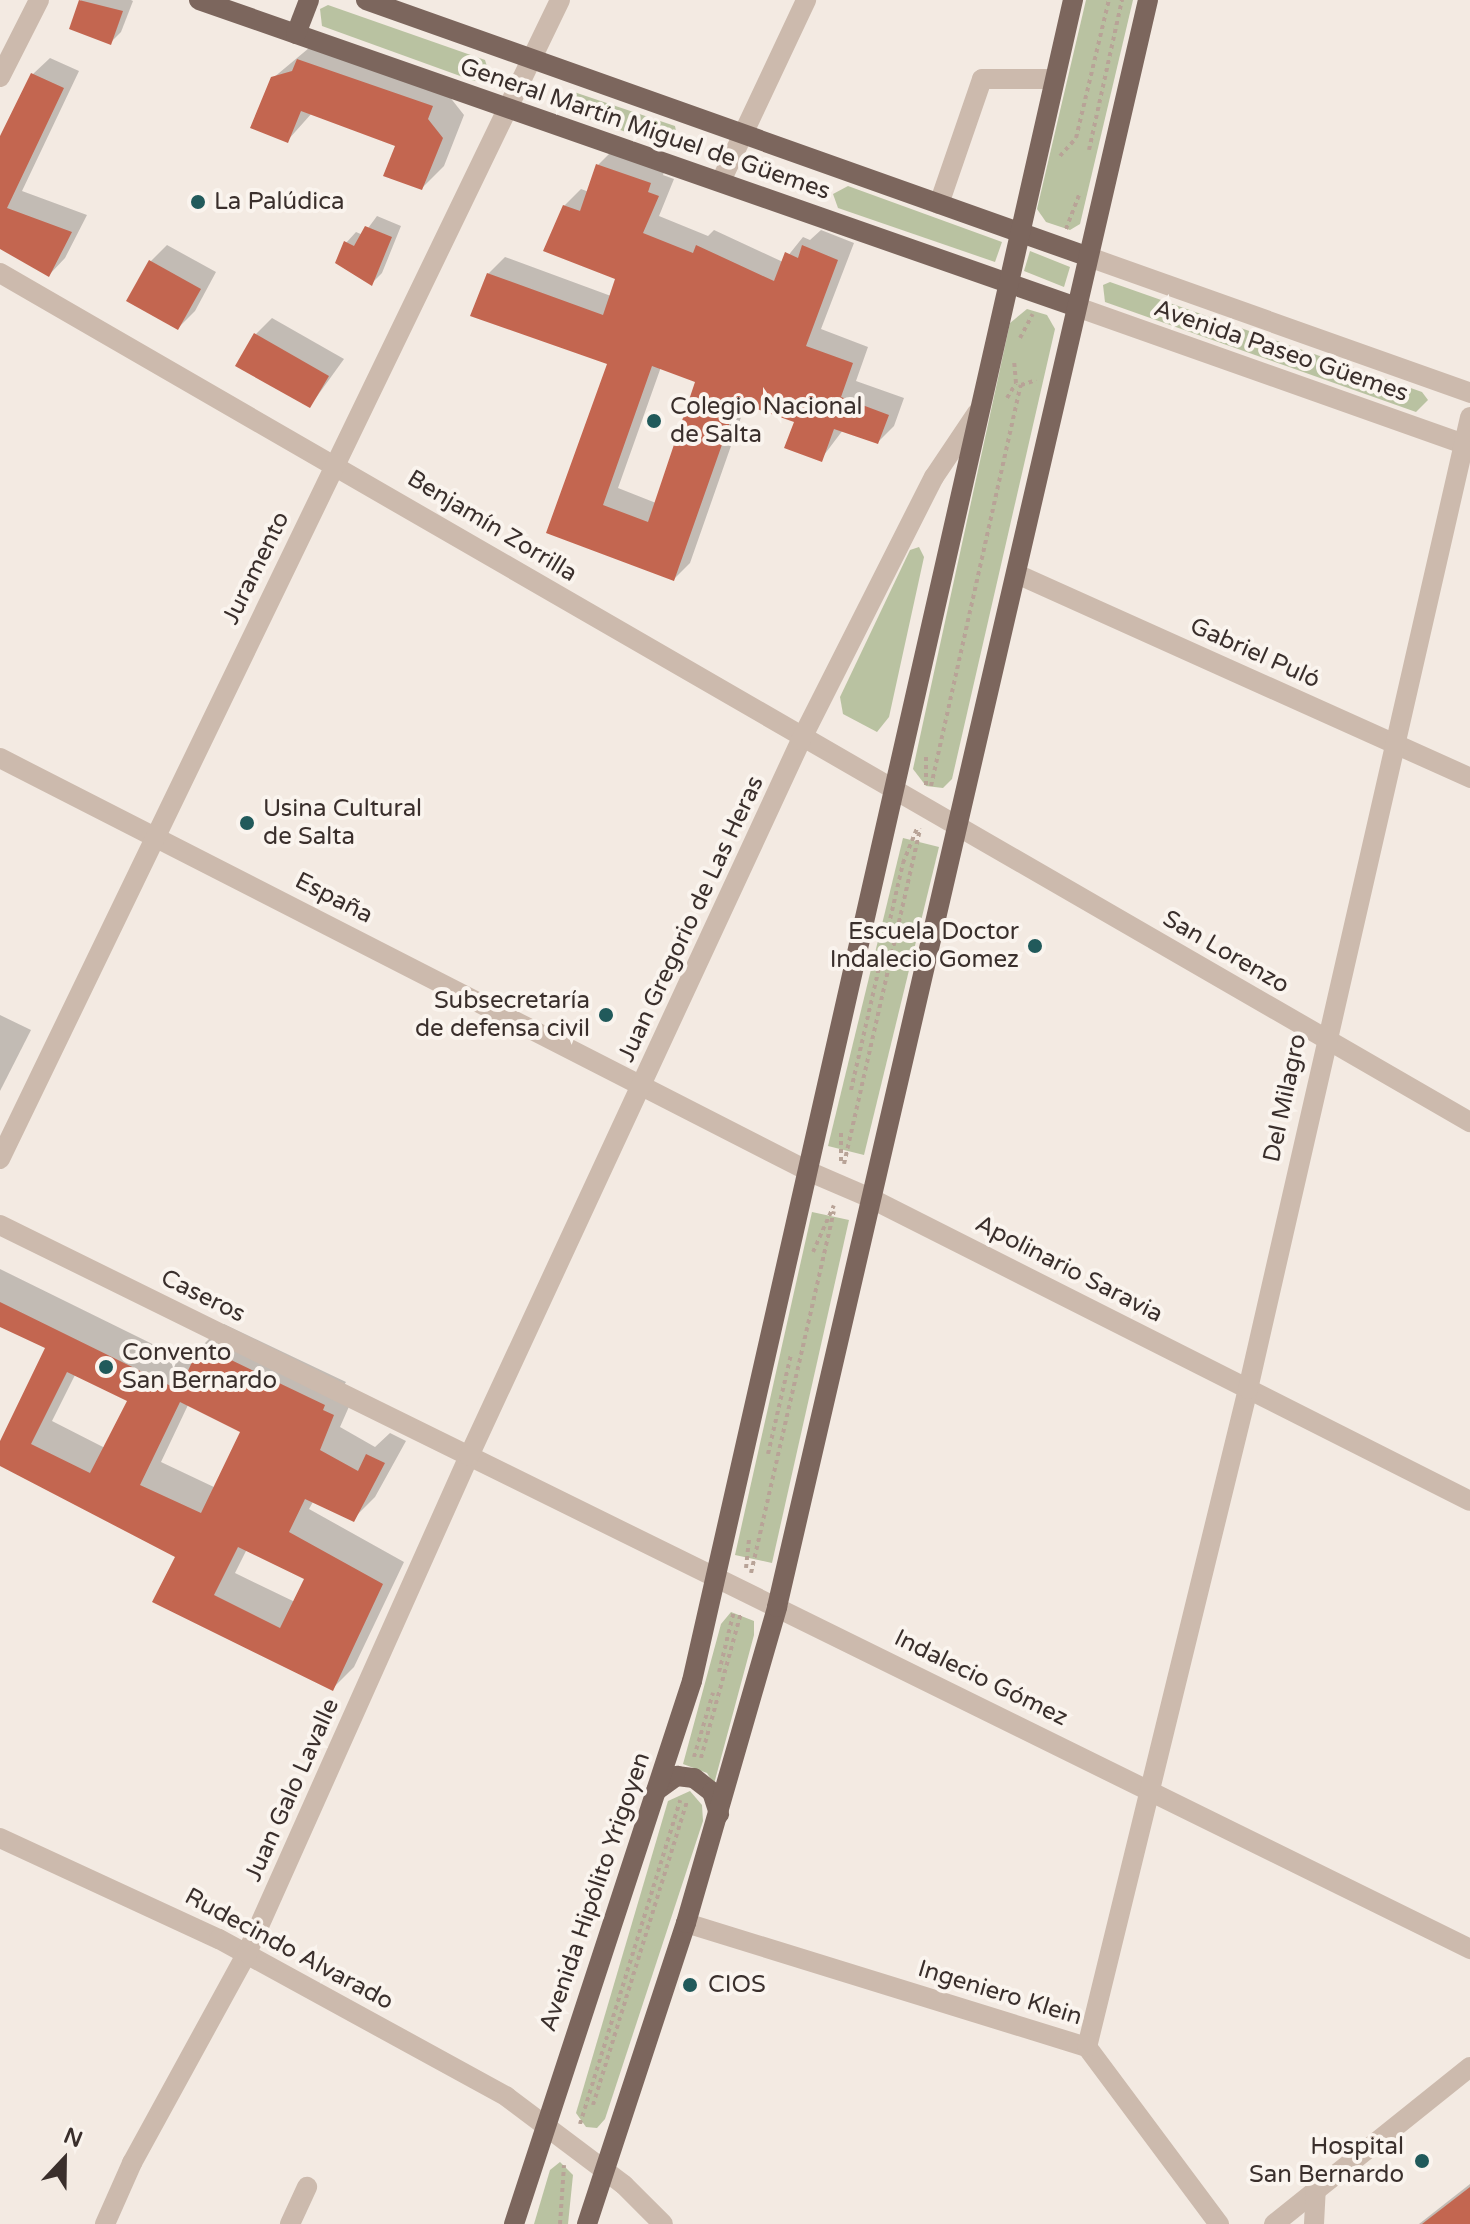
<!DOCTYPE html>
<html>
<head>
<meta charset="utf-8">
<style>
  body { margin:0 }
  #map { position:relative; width:1470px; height:2224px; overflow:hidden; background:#f3eae2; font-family:"Varela Round",sans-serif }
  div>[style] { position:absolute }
  .green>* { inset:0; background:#b9c2a1 }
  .shadow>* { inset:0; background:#0003 }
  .building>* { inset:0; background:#c36650 }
  .path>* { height:4px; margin-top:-2px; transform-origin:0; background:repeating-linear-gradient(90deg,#b8a397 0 4px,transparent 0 8px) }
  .minor>* { height:20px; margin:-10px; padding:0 10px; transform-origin:10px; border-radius:10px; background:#ccbaad }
  .major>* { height:20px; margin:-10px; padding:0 10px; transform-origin:10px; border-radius:10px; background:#7c665d }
  .dots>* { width:22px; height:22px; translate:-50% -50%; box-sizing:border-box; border:4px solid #faf4ee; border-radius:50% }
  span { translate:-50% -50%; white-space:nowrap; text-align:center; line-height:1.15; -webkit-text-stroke:8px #faf4ee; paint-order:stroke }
  .street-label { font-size:24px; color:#3a2f2c }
  .poi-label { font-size:24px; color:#3a2f2c }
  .left { translate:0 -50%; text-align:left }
  .right { translate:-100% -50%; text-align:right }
  .north { position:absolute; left:24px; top:2120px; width:80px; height:80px; -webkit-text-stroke:6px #faf4ee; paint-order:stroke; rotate:22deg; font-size:22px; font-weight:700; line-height:32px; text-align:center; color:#3a2f2c }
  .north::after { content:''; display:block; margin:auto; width:28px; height:36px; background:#3a2f2c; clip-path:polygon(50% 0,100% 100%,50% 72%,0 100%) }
</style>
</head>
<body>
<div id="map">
  <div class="green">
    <div style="clip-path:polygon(1086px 0,1133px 0,1080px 224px,1070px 230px,1046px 222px,1037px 209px)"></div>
    <div style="clip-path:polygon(328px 5px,485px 60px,489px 73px,474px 81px,322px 26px,320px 9px)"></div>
    <div style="clip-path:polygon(574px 92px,675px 126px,677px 136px,663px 145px,569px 112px,567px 98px)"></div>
    <div style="clip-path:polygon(848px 186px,1002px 242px,995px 262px,838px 208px,833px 194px)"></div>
    <div style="clip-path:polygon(1030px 251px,1070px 267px,1064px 287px,1024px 271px)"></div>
    <div style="clip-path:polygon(1110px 282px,1422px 392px,1428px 400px,1416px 412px,1105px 302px,1103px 285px)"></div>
    <div style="clip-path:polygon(1027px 309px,1047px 315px,1055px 329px,952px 779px,943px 788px,926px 786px,913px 769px,1010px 323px)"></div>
    <div style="clip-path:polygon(919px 547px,924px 557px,889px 717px,877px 732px,843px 714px,840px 697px,910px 550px)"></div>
    <div style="clip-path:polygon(903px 838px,939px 847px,864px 1155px,828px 1146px)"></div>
    <div style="clip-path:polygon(812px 1212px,849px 1220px,772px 1563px,735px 1555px)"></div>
    <div style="clip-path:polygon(731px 1612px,754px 1621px,754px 1635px,714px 1784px,707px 1773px,683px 1764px,721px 1624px)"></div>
    <div style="clip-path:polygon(690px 1791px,702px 1805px,703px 1821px,605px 2119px,597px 2128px,586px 2127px,576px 2113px,668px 1801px)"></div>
    <div style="clip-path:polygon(560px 2162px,573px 2175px,568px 2224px,534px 2224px,550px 2170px)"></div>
  </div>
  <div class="shadow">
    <div style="clip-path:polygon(81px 0,131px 0,133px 1px,121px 32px,111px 42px,71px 28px)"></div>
    <div style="clip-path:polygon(321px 38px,449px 96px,464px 115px,444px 166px,422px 188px,398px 145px,312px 113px,287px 141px,273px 78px)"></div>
    <div style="clip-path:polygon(50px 58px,79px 71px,22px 191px,87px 215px,65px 258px,49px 275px,0 247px,0 143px,33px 74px)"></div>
    <div style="clip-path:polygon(evenodd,615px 148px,666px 166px,663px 175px,674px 179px,659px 216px,708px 236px,714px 230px,783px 262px,803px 237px,810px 240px,821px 230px,854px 243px,821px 329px,868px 347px,856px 381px,904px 398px,894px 426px,878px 442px,843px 430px,821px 459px,796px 421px,746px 403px,690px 563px,674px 579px,549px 532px,610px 363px,488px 274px,505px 257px,611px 296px,618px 278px,564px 206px,581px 189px,589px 192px,598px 165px,615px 148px,661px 367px,698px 381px,656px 503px,618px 488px,661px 367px)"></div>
    <div style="clip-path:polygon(377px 216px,401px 226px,382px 273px,372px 283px,346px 243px,356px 232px,363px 235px)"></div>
    <div style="clip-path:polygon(167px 245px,216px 272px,195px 311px,178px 328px,151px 261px)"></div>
    <div style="clip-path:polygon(272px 318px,344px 359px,310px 406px,256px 334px)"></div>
    <div style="clip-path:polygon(0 1015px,31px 1030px,0 1091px)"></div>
    <div style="clip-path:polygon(evenodd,0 1269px,193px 1364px,202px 1346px,224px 1324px,346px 1382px,343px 1387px,355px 1393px,340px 1427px,375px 1447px,390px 1433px,406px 1441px,375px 1497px,353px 1519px,314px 1500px,309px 1509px,404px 1562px,354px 1667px,332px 1689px,155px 1601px,178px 1556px,0 1464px,0 1445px,48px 1347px,0 1324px,0 1269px,76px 1373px,129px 1400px,105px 1448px,52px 1421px,76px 1373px,0 1269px,188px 1405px,243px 1431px,216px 1488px,161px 1462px,188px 1405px,0 1269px,247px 1549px,307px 1578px,295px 1602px,235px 1573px,247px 1549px)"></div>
    <div style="clip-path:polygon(1470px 2184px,1470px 2224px,1419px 2224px)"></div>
  </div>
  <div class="building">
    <div style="clip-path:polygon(79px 0,123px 11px,111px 45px,69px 29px)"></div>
    <div style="clip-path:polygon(297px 59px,433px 106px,428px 119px,443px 138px,422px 190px,383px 176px,395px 146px,301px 111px,288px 143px,250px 128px,271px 77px,292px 71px)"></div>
    <div style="clip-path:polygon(31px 73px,64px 88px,7px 208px,72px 232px,49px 277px,0 249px,0 136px)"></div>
    <div style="clip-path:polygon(evenodd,596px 164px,651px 183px,648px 192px,659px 196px,643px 233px,693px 253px,696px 245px,774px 281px,785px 252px,798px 258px,802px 245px,838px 260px,806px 346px,853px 363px,841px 397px,889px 415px,878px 444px,834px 429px,822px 462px,784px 448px,794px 422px,737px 402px,674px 581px,546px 533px,607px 364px,470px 316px,487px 273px,603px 315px,615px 279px,543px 251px,563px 205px,580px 211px,596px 164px,652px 366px,695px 382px,648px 522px,603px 505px,652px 366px)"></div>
    <div style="clip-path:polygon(365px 226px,392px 237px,372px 286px,335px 263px,344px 241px,354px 246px)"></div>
    <div style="clip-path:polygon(149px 260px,201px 289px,178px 330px,126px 301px)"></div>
    <div style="clip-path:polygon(254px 333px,329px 376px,310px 408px,235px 366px)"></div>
    <div style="clip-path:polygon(evenodd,0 1302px,179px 1390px,200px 1345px,325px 1405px,323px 1410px,334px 1415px,320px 1450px,358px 1471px,366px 1454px,385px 1463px,354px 1522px,305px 1499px,289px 1532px,383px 1584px,333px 1691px,152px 1602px,175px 1557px,0 1466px,0 1441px,45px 1348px,0 1327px,0 1302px,67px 1372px,127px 1401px,90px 1473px,31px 1444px,67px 1372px,0 1302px,180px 1402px,240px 1432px,201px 1513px,140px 1485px,180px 1402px,0 1302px,238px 1547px,304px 1579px,280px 1628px,214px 1595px,238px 1547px)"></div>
    <div style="clip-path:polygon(1470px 2187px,1470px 2224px,1422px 2224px)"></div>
  </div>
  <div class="path">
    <div style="left:1089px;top:150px;width:154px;rotate:-77.6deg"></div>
    <div style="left:1060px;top:156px;width:24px;rotate:-48deg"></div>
    <div style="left:1076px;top:138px;width:142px;rotate:-76.6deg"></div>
    <div style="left:1066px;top:229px;width:39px;rotate:-69deg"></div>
    <div style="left:1020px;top:338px;width:27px;rotate:-62deg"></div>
    <div style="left:1007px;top:398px;width:17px;rotate:-59deg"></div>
    <div style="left:1016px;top:383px;width:22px;rotate:-95deg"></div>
    <div style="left:926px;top:785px;width:31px;rotate:-90deg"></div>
    <div style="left:931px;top:786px;width:411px;rotate:-77.4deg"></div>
    <div style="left:1021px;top:385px;width:16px;rotate:-18deg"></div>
    <div style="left:851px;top:1090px;width:233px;rotate:-77.1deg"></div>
    <div style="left:903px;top:863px;width:38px;rotate:-68deg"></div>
    <div style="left:841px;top:1161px;width:31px;rotate:-90deg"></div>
    <div style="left:844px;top:1164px;width:344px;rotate:-77.2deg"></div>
    <div style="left:813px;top:1252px;width:51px;rotate:-65.9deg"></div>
    <div style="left:768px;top:1454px;width:103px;rotate:-77deg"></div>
    <div style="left:746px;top:1568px;width:31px;rotate:-84deg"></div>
    <div style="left:751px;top:1573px;width:371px;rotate:-77.1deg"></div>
    <div style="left:719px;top:1672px;width:63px;rotate:-76.2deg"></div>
    <div style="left:694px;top:1757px;width:67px;rotate:-73.5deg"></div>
    <div style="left:701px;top:1758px;width:150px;rotate:-74.6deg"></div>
    <div style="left:593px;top:2105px;width:318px;rotate:-72.8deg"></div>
    <div style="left:580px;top:2124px;width:339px;rotate:-72.8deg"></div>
    <div style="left:560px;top:2224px;width:59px;rotate:-86.1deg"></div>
  </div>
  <div class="minor">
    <div style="left:0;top:77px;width:86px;rotate:-63.1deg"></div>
    <div style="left:721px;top:181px;width:200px;rotate:-64.8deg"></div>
    <div style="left:939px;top:204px;width:132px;rotate:-71deg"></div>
    <div style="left:982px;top:79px;width:72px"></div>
    <div style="left:1086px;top:256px;width:408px;rotate:19.6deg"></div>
    <div style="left:0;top:273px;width:1698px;rotate:30.01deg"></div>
    <div style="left:1074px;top:306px;width:420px;rotate:19.5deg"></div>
    <div style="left:1019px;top:575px;width:495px;rotate:24.2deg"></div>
    <div style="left:0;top:758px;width:910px;rotate:27.07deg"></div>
    <div style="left:810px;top:1172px;width:63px;rotate:23.3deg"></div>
    <div style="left:868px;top:1197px;width:674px;rotate:26.79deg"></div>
    <div style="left:0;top:1159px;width:1287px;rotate:-64.21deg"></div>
    <div style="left:0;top:1225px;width:1639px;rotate:26.22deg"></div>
    <div style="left:0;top:1838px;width:241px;rotate:24.8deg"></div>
    <div style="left:219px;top:1939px;width:328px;rotate:28.7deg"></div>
    <div style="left:507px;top:2097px;width:146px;rotate:36.9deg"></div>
    <div style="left:624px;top:2185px;width:55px;rotate:45deg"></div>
    <div style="left:686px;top:1923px;width:420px;rotate:17.2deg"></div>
    <div style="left:1087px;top:2047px;width:221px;rotate:53.3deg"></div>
    <div style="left:1087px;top:2047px;width:677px;rotate:-76.25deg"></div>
    <div style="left:1248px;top:1389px;width:997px;rotate:-77.13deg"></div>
    <div style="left:105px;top:2224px;width:67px;rotate:-66.1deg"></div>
    <div style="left:132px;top:2163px;width:239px;rotate:-61.3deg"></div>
    <div style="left:247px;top:1953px;width:544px;rotate:-65.93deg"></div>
    <div style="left:469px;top:1456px;width:789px;rotate:-65.12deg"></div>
    <div style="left:801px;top:740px;width:295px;rotate:-63.2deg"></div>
    <div style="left:934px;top:477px;width:77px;rotate:-56.1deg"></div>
    <div style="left:290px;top:2224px;width:41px;rotate:-65.3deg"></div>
    <div style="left:1274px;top:2224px;width:251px;rotate:-38.7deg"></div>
    <div style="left:1314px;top:2224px;width:33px;rotate:-87deg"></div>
  </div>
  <div class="major">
    <div style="left:199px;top:0;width:927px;rotate:19.28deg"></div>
    <div style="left:366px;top:0;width:764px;rotate:19.57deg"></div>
    <div style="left:296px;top:34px;width:36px;rotate:-69deg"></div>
    <div style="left:656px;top:1791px;width:26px;rotate:-36deg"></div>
    <div style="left:677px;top:1776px;width:17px;rotate:7deg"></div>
    <div style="left:694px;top:1778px;width:23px;rotate:38deg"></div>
    <div style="left:712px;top:1792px;width:23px;rotate:72deg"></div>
    <div style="left:514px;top:2224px;width:571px;rotate:-71.85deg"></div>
    <div style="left:692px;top:1681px;width:1724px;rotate:-77.23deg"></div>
    <div style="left:587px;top:2224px;width:317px;rotate:-71.8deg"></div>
    <div style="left:686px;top:1923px;width:329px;rotate:-73.9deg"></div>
    <div style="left:777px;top:1607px;width:1649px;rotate:-77deg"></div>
  </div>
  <div class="dots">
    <div style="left:198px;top:202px;background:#215a5b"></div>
    <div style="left:654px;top:421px;background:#215a5b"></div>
    <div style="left:247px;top:823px;background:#215a5b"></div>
    <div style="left:1035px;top:946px;background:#215a5b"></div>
    <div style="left:606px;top:1015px;background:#215a5b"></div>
    <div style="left:106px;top:1367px;background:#215a5b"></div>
    <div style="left:690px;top:1985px;background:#215a5b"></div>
    <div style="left:1422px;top:2161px;background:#215a5b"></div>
  </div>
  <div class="street-label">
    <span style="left:645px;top:129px;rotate:19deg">General Martín Miguel de Güemes</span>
    <span style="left:1281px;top:351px;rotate:19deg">Avenida Paseo Güemes</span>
    <span style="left:492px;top:526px;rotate:31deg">Benjamín Zorrilla</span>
    <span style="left:256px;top:568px;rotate:-64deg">Juramento</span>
    <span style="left:1255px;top:653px;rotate:24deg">Gabriel Puló</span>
    <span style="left:334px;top:898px;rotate:27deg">España</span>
    <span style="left:691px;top:919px;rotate:-65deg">Juan Gregorio de Las Heras</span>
    <span style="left:1226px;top:952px;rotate:30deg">San Lorenzo</span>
    <span style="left:1285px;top:1098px;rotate:-78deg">Del Milagro</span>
    <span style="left:1069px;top:1269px;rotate:27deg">Apolinario Saravia</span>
    <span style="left:203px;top:1296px;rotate:26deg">Caseros</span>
    <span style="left:981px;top:1678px;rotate:26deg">Indalecio Gómez</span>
    <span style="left:292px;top:1790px;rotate:-66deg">Juan Galo Lavalle</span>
    <span style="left:595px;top:1892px;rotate:-71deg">Avenida Hipólito Yrigoyen</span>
    <span style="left:289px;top:1949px;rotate:28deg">Rudecindo Alvarado</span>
    <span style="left:1000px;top:1993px;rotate:17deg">Ingeniero Klein</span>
  </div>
  <div class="poi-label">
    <span class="left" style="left:214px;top:202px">La Palúdica</span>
    <span class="left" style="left:670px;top:421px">Colegio Nacional<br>de Salta</span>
    <span class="left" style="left:263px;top:823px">Usina Cultural<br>de Salta</span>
    <span class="right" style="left:1019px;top:946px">Escuela Doctor<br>Indalecio Gomez</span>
    <span class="right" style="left:590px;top:1015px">Subsecretaría<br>de defensa civil</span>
    <span class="left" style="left:122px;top:1367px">Convento<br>San Bernardo</span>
    <span class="left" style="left:708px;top:1985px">CIOS</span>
    <span class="right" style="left:1404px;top:2161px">Hospital<br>San Bernardo</span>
  </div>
  <div class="north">N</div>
</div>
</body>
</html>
